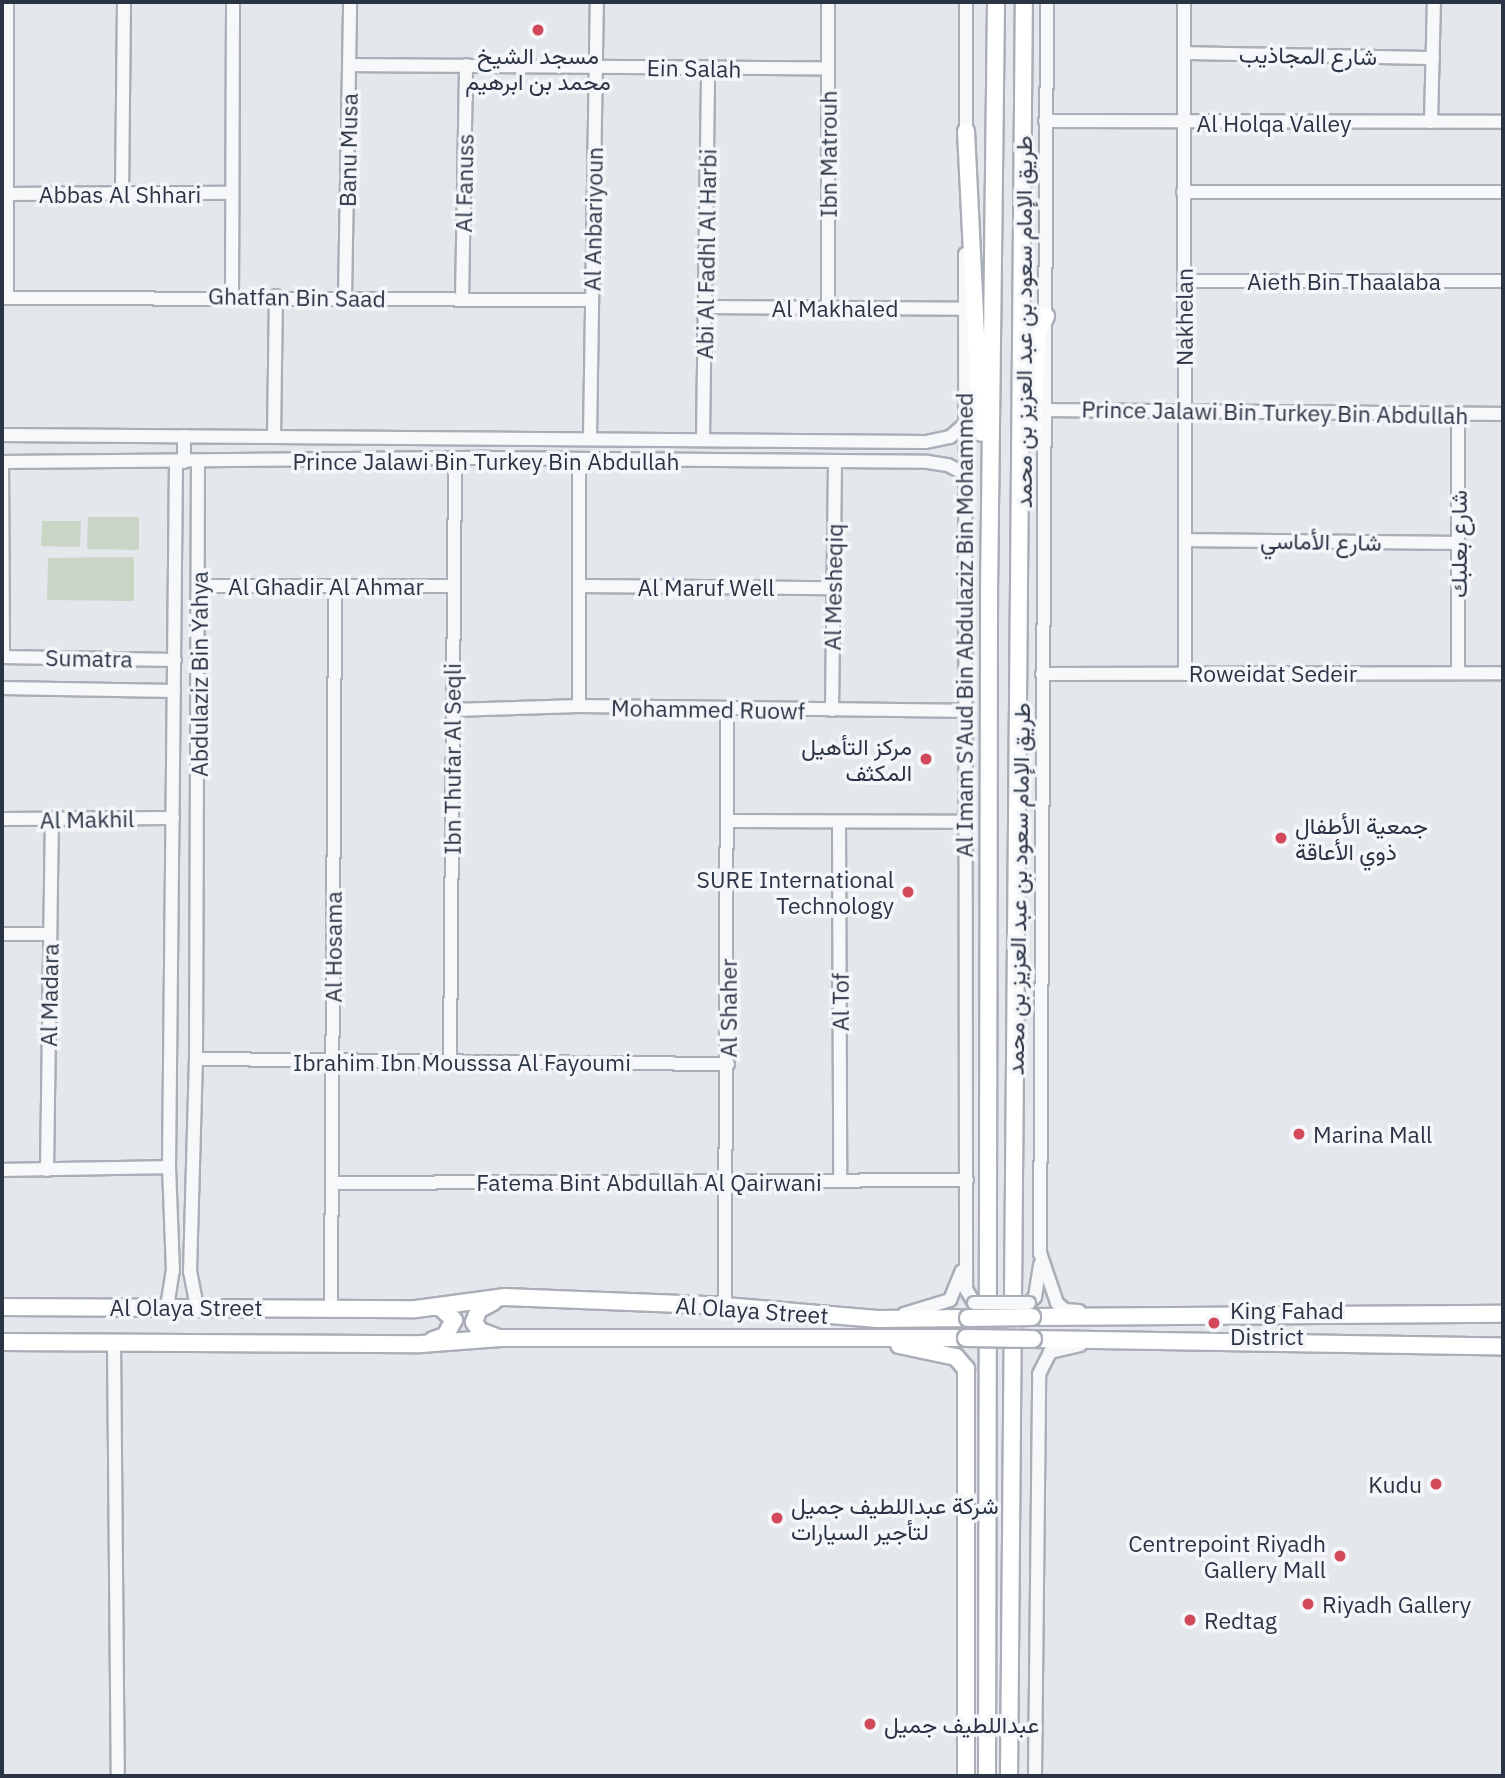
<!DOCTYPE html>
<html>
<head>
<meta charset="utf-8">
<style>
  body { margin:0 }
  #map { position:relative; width:1505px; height:1778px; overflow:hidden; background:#e4e7ec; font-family:"IBM Plex Sans",Vazirmatn,sans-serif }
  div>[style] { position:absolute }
  .green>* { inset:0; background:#c9d6c5 }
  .roads { filter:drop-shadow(2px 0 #a9aeb7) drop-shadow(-2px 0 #a9aeb7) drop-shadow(0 2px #a9aeb7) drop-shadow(0 -2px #a9aeb7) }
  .minor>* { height:12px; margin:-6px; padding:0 6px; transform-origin:6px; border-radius:6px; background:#f7f8fa }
  .major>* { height:16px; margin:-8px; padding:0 8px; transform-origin:8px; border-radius:8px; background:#fff }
  .bridges { filter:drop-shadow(2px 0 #a9aeb7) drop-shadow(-2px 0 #a9aeb7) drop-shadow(0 2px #a9aeb7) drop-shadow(0 -2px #a9aeb7) }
  .minor-bridge>* { height:12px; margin:-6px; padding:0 6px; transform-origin:6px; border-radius:6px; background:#f7f8fa }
  .major-bridge>* { height:16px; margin:-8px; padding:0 8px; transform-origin:8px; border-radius:8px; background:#fff }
  .dots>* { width:19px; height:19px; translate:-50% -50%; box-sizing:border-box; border:4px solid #f4f6f9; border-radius:50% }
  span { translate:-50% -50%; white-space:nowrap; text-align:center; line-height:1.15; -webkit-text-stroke:7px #f4f6f9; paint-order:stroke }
  .poi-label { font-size:23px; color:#2b3445 }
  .right { translate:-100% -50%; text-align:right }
  .left { translate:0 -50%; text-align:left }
  .street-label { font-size:23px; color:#2b3445 }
  .frame { position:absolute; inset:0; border:4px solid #2b3445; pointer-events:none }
</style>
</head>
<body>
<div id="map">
  <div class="green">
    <div style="clip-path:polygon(88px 517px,139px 517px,139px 550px,87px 549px)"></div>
    <div style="clip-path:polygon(42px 521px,81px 521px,80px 547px,41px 546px)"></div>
    <div style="clip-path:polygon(134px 557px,134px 601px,47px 600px,48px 558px)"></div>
  </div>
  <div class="roads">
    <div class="minor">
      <div style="left:966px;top:2px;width:136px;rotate:90deg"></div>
      <div style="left:1047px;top:2px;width:1251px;rotate:90.32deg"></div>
      <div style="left:1040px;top:1253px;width:53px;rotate:71.2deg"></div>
      <div style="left:1057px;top:1303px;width:11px;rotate:41deg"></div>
      <div style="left:1065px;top:1310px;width:14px;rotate:4deg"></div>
      <div style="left:1184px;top:2px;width:672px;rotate:89.91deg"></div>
      <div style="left:1184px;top:53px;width:249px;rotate:1.2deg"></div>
      <div style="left:349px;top:65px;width:479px;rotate:0.4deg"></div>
      <div style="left:1045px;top:121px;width:458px;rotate:0.1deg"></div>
      <div style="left:1431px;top:122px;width:120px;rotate:-88.6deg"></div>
      <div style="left:1183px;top:192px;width:320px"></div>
      <div style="left:8px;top:194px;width:223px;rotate:-0.3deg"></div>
      <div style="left:122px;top:194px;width:192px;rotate:-89.4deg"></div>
      <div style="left:965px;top:254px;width:1035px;rotate:89.94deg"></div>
      <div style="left:966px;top:1289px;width:16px;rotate:60deg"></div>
      <div style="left:1184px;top:281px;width:319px"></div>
      <div style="left:232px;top:296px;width:294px;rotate:-89.8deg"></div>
      <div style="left:345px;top:297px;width:295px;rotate:-89deg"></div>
      <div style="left:2px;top:298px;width:590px;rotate:0.19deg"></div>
      <div style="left:7px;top:298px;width:296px;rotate:-90deg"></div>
      <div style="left:462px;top:300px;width:235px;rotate:-89deg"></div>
      <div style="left:706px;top:307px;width:259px;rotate:0.4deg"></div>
      <div style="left:828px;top:307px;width:305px;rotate:-90deg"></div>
      <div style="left:1046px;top:410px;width:457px;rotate:0.5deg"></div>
      <div style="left:1458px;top:415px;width:257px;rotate:90deg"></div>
      <div style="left:2px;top:435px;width:924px;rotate:0.43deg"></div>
      <div style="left:926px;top:442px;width:25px;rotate:-12deg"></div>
      <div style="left:950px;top:437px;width:18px;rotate:-41deg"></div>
      <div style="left:274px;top:437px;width:141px;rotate:-89.2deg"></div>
      <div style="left:590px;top:437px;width:435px;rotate:-89.1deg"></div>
      <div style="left:703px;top:438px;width:369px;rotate:-89.2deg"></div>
      <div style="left:579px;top:461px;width:245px;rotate:90deg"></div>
      <div style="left:2px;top:462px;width:487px;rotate:-0.5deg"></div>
      <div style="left:489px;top:458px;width:439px;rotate:0.5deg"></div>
      <div style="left:928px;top:462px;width:20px;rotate:9deg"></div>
      <div style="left:948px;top:465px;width:21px;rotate:28deg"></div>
      <div style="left:2px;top:462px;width:194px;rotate:89.7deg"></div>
      <div style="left:184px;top:462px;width:26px;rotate:-90deg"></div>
      <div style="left:1185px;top:540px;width:272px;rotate:0.6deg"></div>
      <div style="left:199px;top:586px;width:254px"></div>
      <div style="left:580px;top:586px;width:251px;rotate:0.5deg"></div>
      <div style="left:2px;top:657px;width:173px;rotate:1deg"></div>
      <div style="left:1042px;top:674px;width:461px;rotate:-0.1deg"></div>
      <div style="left:2px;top:688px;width:172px;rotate:1deg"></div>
      <div style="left:453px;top:710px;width:126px;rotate:-1.8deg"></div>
      <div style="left:579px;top:706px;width:385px;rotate:0.7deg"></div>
      <div style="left:832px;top:710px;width:247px;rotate:-89.3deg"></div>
      <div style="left:2px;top:819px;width:171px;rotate:-0.3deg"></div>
      <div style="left:729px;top:821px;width:234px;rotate:0.2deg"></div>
      <div style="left:839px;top:824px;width:357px;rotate:89.8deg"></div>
      <div style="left:2px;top:934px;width:48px"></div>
      <div style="left:196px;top:1059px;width:532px;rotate:0.54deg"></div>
      <div style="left:450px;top:1060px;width:602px;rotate:-89.52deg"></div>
      <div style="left:2px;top:1170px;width:167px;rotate:-1deg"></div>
      <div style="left:47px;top:1170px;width:350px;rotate:-89.2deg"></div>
      <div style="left:332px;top:1183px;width:635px;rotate:-0.27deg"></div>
      <div style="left:1029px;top:1303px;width:8px;rotate:-45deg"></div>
      <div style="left:1035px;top:1297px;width:33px;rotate:-81deg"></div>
      <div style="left:725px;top:1306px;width:595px;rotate:-89.81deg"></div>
      <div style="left:167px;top:1307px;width:36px;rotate:-81deg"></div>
      <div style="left:173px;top:1271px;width:104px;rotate:-92.2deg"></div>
      <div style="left:169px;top:1167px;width:704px;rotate:-89.43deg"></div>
      <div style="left:197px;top:1307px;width:36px;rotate:-101deg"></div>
      <div style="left:190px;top:1272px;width:213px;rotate:-88.4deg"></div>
      <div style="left:196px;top:1059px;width:597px;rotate:-89.81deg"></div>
      <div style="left:331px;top:1308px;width:722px;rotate:-89.68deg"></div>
      <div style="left:904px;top:1314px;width:48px;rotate:-16.9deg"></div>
      <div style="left:950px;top:1300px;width:31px;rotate:-68deg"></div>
      <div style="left:114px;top:1342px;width:434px;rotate:89.5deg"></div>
      <div style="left:1035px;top:1776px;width:402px;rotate:-89.4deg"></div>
      <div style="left:1039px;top:1374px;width:25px;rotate:-63deg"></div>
      <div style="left:1050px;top:1352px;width:31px;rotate:-13deg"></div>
    </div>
    <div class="major">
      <div style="left:966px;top:131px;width:302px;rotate:87.2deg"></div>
      <div style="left:1033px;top:439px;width:105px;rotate:-87.8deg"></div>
      <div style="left:1037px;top:334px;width:20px;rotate:-63deg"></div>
      <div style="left:493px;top:1302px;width:16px;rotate:153deg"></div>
      <div style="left:479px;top:1309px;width:14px;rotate:111deg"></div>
      <div style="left:474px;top:1322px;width:11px;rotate:56deg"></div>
      <div style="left:480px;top:1331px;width:17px;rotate:21deg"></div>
      <div style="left:2px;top:1307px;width:414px;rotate:0.3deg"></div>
      <div style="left:416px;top:1309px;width:90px;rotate:-7.7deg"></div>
      <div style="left:505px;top:1297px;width:220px;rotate:2.3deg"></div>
      <div style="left:725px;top:1306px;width:153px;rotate:4.9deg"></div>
      <div style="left:877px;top:1319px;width:91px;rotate:-0.6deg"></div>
      <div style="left:1032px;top:1317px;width:471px;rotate:-0.4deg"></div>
      <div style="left:1033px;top:1339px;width:470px;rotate:0.9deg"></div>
      <div style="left:433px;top:1340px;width:13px;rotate:-18deg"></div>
      <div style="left:445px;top:1336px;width:18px;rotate:-61deg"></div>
      <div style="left:454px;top:1320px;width:19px;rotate:-137deg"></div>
      <div style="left:440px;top:1307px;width:7px;rotate:180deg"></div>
      <div style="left:2px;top:1342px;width:419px;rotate:0.3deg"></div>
      <div style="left:421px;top:1344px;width:80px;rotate:-4.3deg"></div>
      <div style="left:501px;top:1338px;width:465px"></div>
      <div style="left:899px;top:1345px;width:58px;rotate:11.9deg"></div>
      <div style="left:956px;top:1357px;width:16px;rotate:50deg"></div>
      <div style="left:966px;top:1369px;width:407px;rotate:90deg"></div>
      <div style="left:987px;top:1776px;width:1183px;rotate:-89.9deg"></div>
      <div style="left:989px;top:593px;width:591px;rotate:-89.32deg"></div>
      <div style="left:1009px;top:1776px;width:1774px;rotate:-89.52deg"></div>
    </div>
  </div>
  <div class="bridges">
    <div class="minor-bridge">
      <div style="left:974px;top:1303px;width:55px"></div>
    </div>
    <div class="major-bridge">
      <div style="left:968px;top:1318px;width:64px;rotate:-0.9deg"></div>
      <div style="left:966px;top:1338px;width:67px;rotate:0.9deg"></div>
    </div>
  </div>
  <div class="dots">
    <div style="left:538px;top:30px;background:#d1495b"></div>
    <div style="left:926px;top:759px;background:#d1495b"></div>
    <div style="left:1281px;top:838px;background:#d1495b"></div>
    <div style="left:908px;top:892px;background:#d1495b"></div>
    <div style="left:1299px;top:1134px;background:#d1495b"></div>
    <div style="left:1214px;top:1323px;background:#d1495b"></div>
    <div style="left:1436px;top:1484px;background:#d1495b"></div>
    <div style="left:777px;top:1518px;background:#d1495b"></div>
    <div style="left:1340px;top:1556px;background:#d1495b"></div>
    <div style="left:1308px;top:1604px;background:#d1495b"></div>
    <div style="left:1190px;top:1620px;background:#d1495b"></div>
    <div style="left:870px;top:1724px;background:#d1495b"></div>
  </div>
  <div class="poi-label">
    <span style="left:538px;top:68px">مسجد الشيخ<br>محمد بن ابرهيم</span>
    <span class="right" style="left:912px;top:759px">مركز التأهيل<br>المكثف</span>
    <span class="left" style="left:1295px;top:838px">جمعية الأطفال<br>ذوي الأعاقة</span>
    <span class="right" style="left:894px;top:892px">SURE International<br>Technology</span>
    <span class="left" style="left:1313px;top:1134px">Marina Mall</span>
    <span class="left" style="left:1230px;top:1323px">King Fahad<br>District</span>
    <span class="right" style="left:1422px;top:1484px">Kudu</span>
    <span class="left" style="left:791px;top:1518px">شركة عبداللطيف جميل<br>لتأجير السيارات</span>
    <span class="right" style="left:1326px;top:1556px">Centrepoint Riyadh<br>Gallery Mall</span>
    <span class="left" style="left:1322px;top:1604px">Riyadh Gallery</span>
    <span class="left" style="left:1204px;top:1620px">Redtag</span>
    <span class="left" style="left:884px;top:1724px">عبداللطيف جميل</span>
  </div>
  <div class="street-label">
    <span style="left:1308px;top:55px;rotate:1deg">شارع المجاذيب</span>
    <span style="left:694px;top:68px;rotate:1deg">Ein Salah</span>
    <span style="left:1274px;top:123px">Al Holqa Valley</span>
    <span style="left:348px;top:150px;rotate:-89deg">Banu Musa</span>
    <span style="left:828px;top:154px;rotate:-90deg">Ibn Matrouh</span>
    <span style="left:464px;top:183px;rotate:-89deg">Al Fanuss</span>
    <span style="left:120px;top:194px">Abbas Al Shhari</span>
    <span style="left:593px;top:219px;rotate:-89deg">Al Anbariyoun</span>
    <span style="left:706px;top:254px;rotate:-89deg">Abi Al Fadhl Al Harbi</span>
    <span style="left:1344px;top:281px">Aieth Bin Thaalaba</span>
    <span style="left:297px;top:297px;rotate:1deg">Ghatfan Bin Saad</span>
    <span style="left:835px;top:308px">Al Makhaled</span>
    <span style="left:1184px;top:317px;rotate:-90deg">Nakhelan</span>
    <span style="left:1023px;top:322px;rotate:-90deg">طريق الإمام سعود بن عبد العزيز بن محمد</span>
    <span style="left:1275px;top:412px;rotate:1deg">Prince Jalawi Bin Turkey Bin Abdullah</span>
    <span style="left:486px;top:461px">Prince Jalawi Bin Turkey Bin Abdullah</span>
    <span style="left:1321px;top:541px;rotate:1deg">شارع الأماسي</span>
    <span style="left:1458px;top:544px;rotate:-90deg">شارع بعلبك</span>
    <span style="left:326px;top:586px">Al Ghadir Al Ahmar</span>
    <span style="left:706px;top:587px">Al Maruf Well</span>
    <span style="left:833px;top:587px;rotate:-89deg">Al Mesheqiq</span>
    <span style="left:964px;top:625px;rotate:-90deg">Al Imam S'Aud Bin Abdulaziz Bin Mohammed</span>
    <span style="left:89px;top:658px;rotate:1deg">Sumatra</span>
    <span style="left:1273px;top:673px">Roweidat Sedeir</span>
    <span style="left:199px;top:674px;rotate:-90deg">Abdulaziz Bin Yahya</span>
    <span style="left:708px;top:709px;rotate:1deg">Mohammed Ruowf</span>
    <span style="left:452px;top:759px;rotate:-90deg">Ibn Thufar Al Seqli</span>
    <span style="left:87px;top:819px;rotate:-1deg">Al Makhil</span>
    <span style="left:1018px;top:889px;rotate:-89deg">طريق الإمام سعود بن عبد العزيز بن محمد</span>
    <span style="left:333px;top:947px;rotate:-90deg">Al Hosama</span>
    <span style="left:49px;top:995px;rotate:-89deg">Al Madara</span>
    <span style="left:840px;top:1002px;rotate:-90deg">Al Tof</span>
    <span style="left:728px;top:1008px;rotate:-90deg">Al Shaher</span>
    <span style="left:462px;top:1062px">Ibrahim Ibn Mousssa Al Fayoumi</span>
    <span style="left:649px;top:1182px">Fatema Bint Abdullah Al Qairwani</span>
    <span style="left:186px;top:1307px">Al Olaya Street</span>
    <span style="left:752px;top:1310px;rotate:4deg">Al Olaya Street</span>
  </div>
  <div class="frame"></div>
</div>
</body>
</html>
